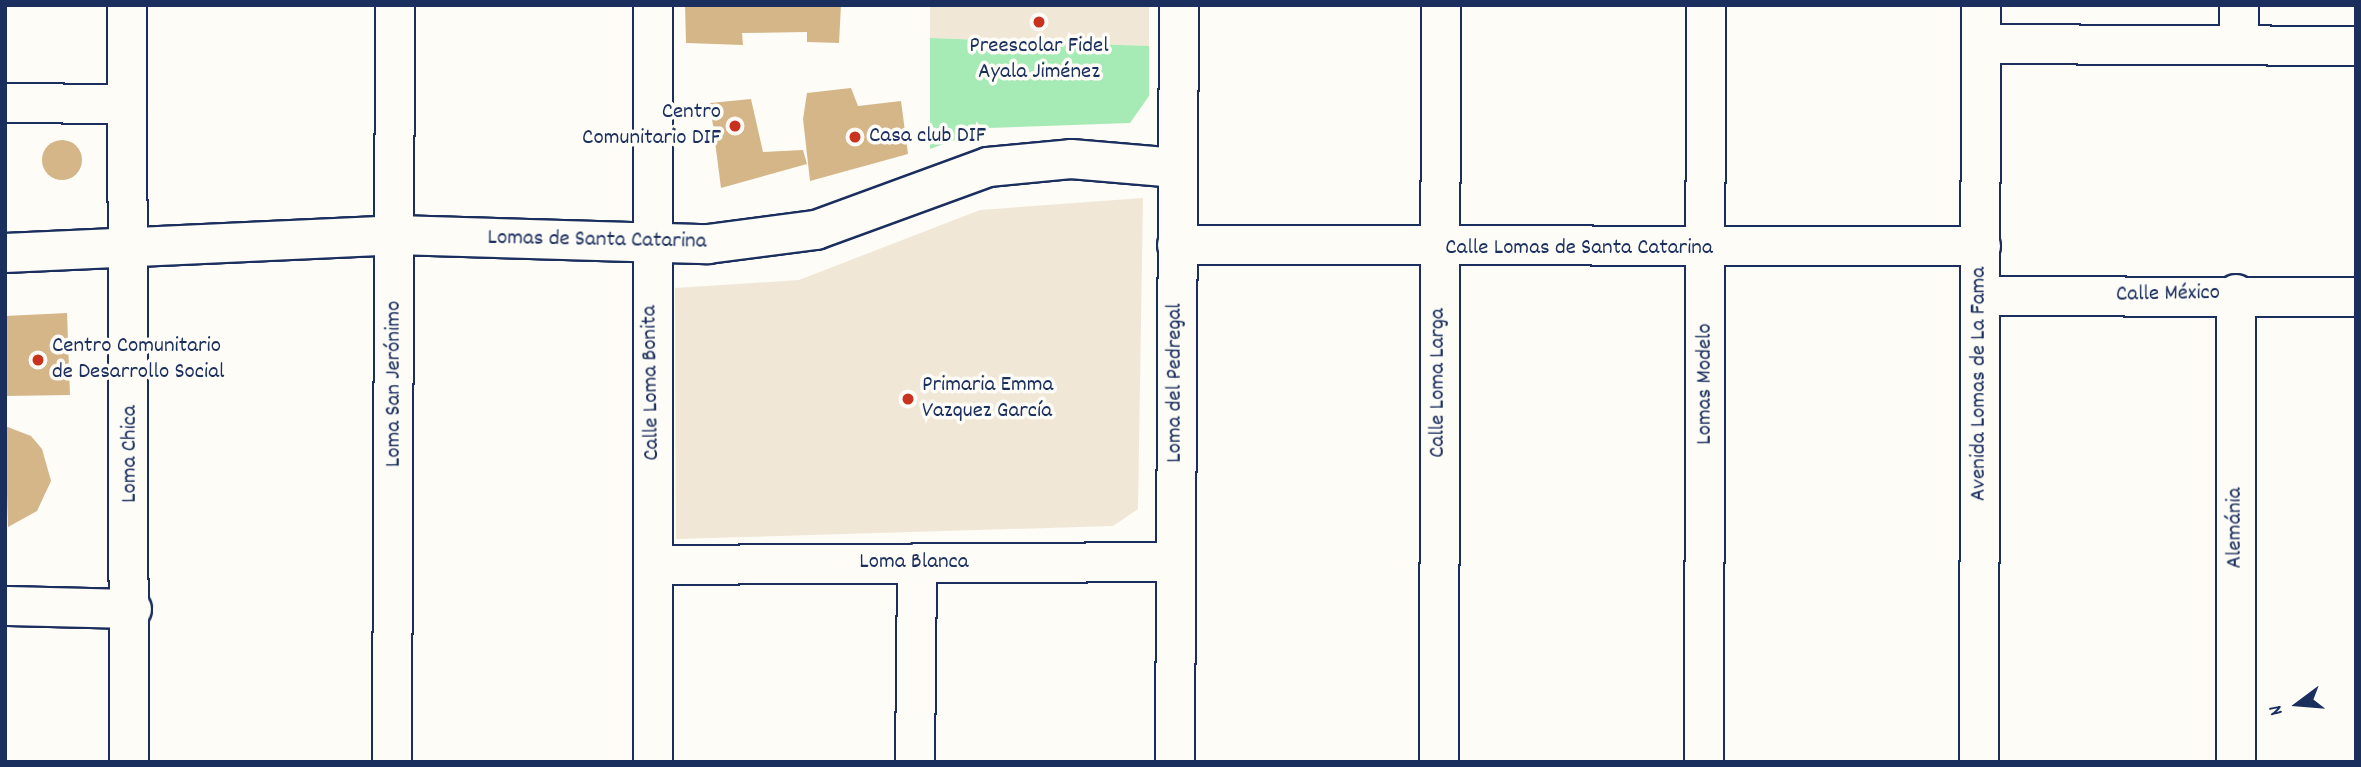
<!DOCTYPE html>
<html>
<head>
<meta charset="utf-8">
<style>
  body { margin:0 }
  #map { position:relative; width:2361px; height:767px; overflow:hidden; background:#fdfcf7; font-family:Dekko,sans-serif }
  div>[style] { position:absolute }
  .built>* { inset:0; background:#f1e7d6 }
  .green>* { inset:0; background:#a6eab5 }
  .building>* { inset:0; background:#d5b689 }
  .round { border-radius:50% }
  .roads { filter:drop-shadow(2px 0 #1b2f5e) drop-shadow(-2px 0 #1b2f5e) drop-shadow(0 2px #1b2f5e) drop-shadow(0 -2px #1b2f5e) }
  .minor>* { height:38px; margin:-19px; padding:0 19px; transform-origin:19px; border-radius:19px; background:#fdfcf7 }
  .dots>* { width:19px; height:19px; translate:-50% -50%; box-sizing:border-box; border:4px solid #fdfcf7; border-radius:50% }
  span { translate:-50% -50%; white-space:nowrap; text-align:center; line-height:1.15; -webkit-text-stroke:7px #fdfcf7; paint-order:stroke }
  .poi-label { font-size:23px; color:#1b2f5e }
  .right { translate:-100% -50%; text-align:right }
  .left { translate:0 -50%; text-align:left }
  .street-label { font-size:23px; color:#1b2f5e }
  .frame { position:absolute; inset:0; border:7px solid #1b2f5e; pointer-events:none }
  .north { position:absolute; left:2263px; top:669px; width:70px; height:70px; -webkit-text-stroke:5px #fdfcf7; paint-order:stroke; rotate:254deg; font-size:19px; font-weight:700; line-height:28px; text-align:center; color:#1b2f5e }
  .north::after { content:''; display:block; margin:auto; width:24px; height:32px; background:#1b2f5e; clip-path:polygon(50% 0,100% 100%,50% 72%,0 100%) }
</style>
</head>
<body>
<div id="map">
  <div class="built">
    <div style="clip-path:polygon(930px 5px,1149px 5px,1149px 46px,930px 38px)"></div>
    <div style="clip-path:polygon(1143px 198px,1138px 509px,1113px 526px,676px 539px,675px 288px,799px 280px,980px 210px)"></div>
  </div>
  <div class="green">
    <div style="clip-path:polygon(930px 38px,1149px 46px,1149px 96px,1130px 123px,988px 128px,930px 149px)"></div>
  </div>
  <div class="building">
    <div style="clip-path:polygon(685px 5px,841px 5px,839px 43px,807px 42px,807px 32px,742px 33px,743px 45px,686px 43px)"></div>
    <div style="clip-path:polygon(851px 88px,858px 106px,901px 101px,908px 154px,810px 181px,803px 119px,807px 93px)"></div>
    <div style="clip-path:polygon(751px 99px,763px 152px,803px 150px,807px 164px,721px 188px,710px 103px)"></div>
    <div class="round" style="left:42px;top:140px;width:40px;height:40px"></div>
    <div style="clip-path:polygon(67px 313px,70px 395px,5px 396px,5px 316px)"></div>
    <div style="clip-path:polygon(5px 426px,31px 436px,42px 449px,51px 481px,37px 511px,8px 527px)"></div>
  </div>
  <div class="roads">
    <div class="minor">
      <div style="left:127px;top:5px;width:757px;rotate:89.85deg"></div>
      <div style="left:2239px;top:42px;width:37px;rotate:-90deg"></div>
      <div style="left:1981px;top:44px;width:375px;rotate:0.3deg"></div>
      <div style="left:5px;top:103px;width:122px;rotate:0.5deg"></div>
      <div style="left:1177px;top:245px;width:804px;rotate:0.07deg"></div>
      <div style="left:5px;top:253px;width:391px;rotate:-2.6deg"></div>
      <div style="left:396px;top:235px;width:312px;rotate:1.7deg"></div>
      <div style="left:708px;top:244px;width:109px;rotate:-7.4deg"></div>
      <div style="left:816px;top:230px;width:183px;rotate:-20.1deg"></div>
      <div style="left:988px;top:167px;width:83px;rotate:-5.5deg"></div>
      <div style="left:1071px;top:159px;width:106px;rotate:4.9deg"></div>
      <div style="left:2236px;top:294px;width:468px;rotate:90deg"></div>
      <div style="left:1980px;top:296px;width:376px;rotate:0.2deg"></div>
      <div style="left:654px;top:565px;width:521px;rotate:-0.33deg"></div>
      <div style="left:5px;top:606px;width:127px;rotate:1.4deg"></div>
      <div style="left:392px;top:762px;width:757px;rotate:-89.77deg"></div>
      <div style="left:653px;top:762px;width:757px;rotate:-90deg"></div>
      <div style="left:915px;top:762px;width:199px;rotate:-89.4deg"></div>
      <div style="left:1175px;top:762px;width:757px;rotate:-89.7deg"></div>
      <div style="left:1439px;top:762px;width:757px;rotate:-89.85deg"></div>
      <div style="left:1704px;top:762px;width:757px;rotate:-89.85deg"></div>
      <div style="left:1979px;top:762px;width:757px;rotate:-89.85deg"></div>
    </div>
  </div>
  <div class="dots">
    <div style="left:1039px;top:22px;background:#c8321e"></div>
    <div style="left:735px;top:126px;background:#c8321e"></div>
    <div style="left:855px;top:137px;background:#c8321e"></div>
    <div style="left:38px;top:360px;background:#c8321e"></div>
    <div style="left:908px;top:399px;background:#c8321e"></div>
  </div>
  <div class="poi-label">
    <span style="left:1039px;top:60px">Preescolar Fidel<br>Ayala Jiménez</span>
    <span class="right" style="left:721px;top:126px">Centro<br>Comunitario DIF</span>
    <span class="left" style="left:869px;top:137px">Casa club DIF</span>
    <span class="left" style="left:52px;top:360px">Centro Comunitario<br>de Desarrollo Social</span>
    <span class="left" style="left:922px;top:399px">Primaria Emma<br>Vazquez García</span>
  </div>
  <div class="street-label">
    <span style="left:597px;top:241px;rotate:1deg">Lomas de Santa Catarina</span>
    <span style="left:1579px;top:249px">Calle Lomas de Santa Catarina</span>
    <span style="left:2168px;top:295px;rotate:-1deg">Calle México</span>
    <span style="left:652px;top:383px;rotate:-91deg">Calle Loma Bonita</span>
    <span style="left:1176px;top:383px;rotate:-90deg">Loma del Pedregal</span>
    <span style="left:1439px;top:383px;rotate:-90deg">Calle Loma Larga</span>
    <span style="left:395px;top:384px;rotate:-90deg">Loma San Jerónimo</span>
    <span style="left:1706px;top:384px;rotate:-90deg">Lomas Modelo</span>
    <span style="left:1980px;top:384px;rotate:-90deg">Avenida Lomas de La Fama</span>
    <span style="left:131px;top:454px;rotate:-90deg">Loma Chica</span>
    <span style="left:2236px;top:528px;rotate:-90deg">Alemánia</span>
    <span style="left:914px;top:563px">Loma Blanca</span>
  </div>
  <div class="frame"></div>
  <div class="north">N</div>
</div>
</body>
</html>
